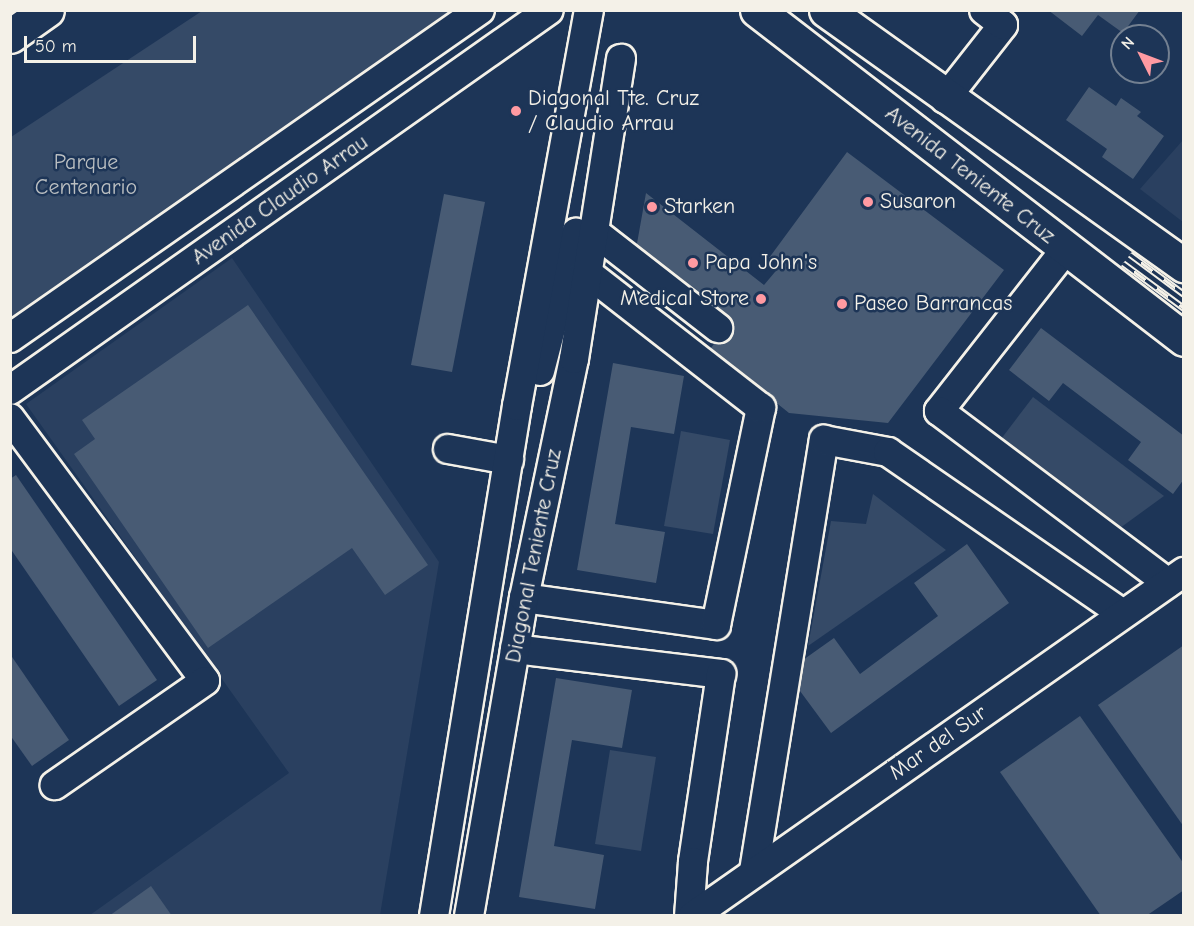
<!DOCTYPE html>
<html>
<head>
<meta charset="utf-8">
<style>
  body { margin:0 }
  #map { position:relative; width:1194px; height:926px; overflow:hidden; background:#1d3557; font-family:"Comic Neue",sans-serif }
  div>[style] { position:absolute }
  .built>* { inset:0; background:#2a4060 }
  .green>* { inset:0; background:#354a67 }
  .building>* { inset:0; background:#485b74 }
  .roads { filter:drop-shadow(2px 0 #f4f1e8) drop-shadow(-2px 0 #f4f1e8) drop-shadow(0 2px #f4f1e8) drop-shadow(0 -2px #f4f1e8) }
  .minor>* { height:28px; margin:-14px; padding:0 14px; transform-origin:14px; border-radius:14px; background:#1d3557 }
  .major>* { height:33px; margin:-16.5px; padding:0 16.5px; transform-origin:16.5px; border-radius:16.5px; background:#1d3557 }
  .highway>* { height:33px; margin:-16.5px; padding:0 16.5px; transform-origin:16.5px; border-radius:16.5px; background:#1d3557 }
  .rail>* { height:7px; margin-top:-3.5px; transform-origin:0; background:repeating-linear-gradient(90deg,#1d3557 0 14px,#f4f1e8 0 28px); box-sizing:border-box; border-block:2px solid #f4f1e8 }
  .dots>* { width:16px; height:16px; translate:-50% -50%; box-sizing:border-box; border:3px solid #1d3557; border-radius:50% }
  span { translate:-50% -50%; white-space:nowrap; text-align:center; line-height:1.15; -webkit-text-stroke:5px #1d3557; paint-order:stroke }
  .poi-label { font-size:22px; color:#f4f1e8 }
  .left { translate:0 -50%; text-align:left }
  .right { translate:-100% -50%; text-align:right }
  .park-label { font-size:22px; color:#bbbfc1 }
  .street-label { font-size:22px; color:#f4f1e8 }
  .frame { position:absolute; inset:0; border:12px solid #f4f1e8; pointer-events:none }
  .north { position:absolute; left:1110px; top:24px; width:60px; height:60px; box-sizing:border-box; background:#1d3557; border:2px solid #738091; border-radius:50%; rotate:312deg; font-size:16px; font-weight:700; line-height:24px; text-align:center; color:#f4f1e8 }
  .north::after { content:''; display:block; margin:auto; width:21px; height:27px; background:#ff9aa2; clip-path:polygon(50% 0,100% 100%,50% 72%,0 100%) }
  .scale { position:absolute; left:24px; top:36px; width:172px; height:27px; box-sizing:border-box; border:3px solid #f4f1e8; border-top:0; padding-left:8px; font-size:18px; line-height:21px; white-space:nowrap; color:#f4f1e8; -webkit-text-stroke:4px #1d3557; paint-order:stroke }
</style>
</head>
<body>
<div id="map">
  <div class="built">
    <div style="clip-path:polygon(1183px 140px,1183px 222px,1140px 189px)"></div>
    <div style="clip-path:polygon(232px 258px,439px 562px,380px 915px,90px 915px,289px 773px,26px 404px)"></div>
  </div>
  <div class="green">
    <div style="clip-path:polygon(202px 11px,457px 11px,11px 317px,11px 137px)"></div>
    <div style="clip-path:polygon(1033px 397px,1164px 496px,1120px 528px,1001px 439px)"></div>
    <div style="clip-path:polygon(681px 431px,730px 440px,713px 534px,664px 526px)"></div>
    <div style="clip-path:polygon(873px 494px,946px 550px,808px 646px,831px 521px,866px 524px)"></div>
    <div style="clip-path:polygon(610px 750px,656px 757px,641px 851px,595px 844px)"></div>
  </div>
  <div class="building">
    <div style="clip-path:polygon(1048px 10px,1140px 10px,1123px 33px,1098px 15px,1082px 36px)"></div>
    <div style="clip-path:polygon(1089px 87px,1116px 106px,1121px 98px,1141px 112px,1137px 116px,1164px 136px,1133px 179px,1102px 157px,1107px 149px,1066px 120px)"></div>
    <div style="clip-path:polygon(847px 152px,1004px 270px,888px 423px,789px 413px,710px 349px,730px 324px,636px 249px,646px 193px,764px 285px,780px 266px,769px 258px)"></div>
    <div style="clip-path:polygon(444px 194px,485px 202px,452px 372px,411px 365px)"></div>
    <div style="clip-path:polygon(248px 305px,428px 565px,385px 595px,352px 548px,208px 648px,74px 454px,95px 439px,82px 420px)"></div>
    <div style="clip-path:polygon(1041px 328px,1184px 436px,1184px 479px,1173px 494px,1128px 460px,1141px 442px,1063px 383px,1049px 401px,1009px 370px)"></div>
    <div style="clip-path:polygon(613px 363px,684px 376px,674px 434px,631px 427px,615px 524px,665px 532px,656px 583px,577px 570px)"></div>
    <div style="clip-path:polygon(16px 475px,157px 680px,119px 706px,10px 548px,10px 479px)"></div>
    <div style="clip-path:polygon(967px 544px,1009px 603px,831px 733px,786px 672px,834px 638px,860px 674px,938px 616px,914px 583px)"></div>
    <div style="clip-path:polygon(1184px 645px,1184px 827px,1098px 705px)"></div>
    <div style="clip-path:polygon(10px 654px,69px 740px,32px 766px,10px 735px)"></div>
    <div style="clip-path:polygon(556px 678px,632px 690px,622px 748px,572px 740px,554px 846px,604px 855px,595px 909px,519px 897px)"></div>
    <div style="clip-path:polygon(1080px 716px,1184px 864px,1184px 890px,1146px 916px,1101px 916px,1000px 772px)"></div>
    <div style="clip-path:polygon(151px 886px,172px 916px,109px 916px)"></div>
  </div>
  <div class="roads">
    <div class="minor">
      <div style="left:945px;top:99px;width:94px;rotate:-51.9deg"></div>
      <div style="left:1003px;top:25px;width:24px;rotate:-142deg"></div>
      <div style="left:592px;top:230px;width:160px;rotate:37.9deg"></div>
      <div style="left:1066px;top:249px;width:206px;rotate:128.1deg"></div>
      <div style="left:939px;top:411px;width:286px;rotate:36.9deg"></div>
      <div style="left:10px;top:338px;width:573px;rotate:-34.91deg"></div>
      <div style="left:540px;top:371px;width:143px;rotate:-75.4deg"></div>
      <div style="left:10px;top:390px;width:659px;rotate:-35.18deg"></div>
      <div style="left:10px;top:418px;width:327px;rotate:53.4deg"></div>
      <div style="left:205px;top:681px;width:183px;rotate:145.3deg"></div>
      <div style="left:448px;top:449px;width:62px;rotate:10.2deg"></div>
      <div style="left:524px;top:598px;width:194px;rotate:8deg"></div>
      <div style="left:716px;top:625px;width:222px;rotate:-78.3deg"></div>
      <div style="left:761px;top:408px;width:222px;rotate:-142.1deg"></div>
      <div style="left:515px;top:649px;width:208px;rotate:6.9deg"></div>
      <div style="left:721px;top:674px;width:190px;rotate:98.5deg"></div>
      <div style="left:693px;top:862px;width:54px;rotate:94.2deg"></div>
      <div style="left:754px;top:871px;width:437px;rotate:-80.8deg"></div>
      <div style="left:824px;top:440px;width:65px;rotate:10.6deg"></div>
      <div style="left:888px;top:452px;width:285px;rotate:34.6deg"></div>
      <div style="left:434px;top:916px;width:517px;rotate:-80.76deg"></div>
      <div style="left:517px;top:406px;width:402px;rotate:-79.7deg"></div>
      <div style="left:469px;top:916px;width:323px;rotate:-80.2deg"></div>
      <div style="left:524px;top:598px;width:244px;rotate:-78.2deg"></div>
      <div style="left:574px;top:359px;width:304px;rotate:-81.1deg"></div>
      <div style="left:693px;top:916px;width:600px;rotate:-35.02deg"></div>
    </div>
    <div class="major">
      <div style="left:757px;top:10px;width:539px;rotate:37.61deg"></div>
      <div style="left:826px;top:10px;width:440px;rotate:35.5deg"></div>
    </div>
    <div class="highway">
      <div style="left:10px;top:36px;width:45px;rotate:-35.1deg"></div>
    </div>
  </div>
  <div class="rail">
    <div style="left:1130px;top:254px;width:67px;rotate:36.5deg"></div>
    <div style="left:1123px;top:263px;width:76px;rotate:36.4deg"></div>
  </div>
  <div class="dots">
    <div style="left:516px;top:111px;background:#ff9aa2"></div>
    <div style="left:868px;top:202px;background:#ff9aa2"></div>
    <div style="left:652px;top:207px;background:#ff9aa2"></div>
    <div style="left:693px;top:263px;background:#ff9aa2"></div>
    <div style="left:761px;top:299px;background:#ff9aa2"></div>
    <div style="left:842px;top:304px;background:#ff9aa2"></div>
  </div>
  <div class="poi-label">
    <span class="left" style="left:528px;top:111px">Diagonal Tte. Cruz<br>/ Claudio Arrau</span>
    <span class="left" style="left:880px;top:202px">Susaron</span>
    <span class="left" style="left:664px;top:207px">Starken</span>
    <span class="left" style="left:705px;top:263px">Papa John's</span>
    <span class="right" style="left:749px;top:299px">Medical Store</span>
    <span class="left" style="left:854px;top:304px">Paseo Barrancas</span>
  </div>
  <div class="park-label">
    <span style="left:86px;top:175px">Parque<br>Centenario</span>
  </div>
  <div class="street-label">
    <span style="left:970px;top:175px;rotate:38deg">Avenida Teniente Cruz</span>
    <span style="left:280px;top:200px;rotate:-35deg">Avenida Claudio Arrau</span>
    <span style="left:534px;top:556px;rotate:-79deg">Diagonal Teniente Cruz</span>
    <span style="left:938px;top:743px;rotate:-35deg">Mar del Sur</span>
  </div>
  <div class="frame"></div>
  <div class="north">N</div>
  <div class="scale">50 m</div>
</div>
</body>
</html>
